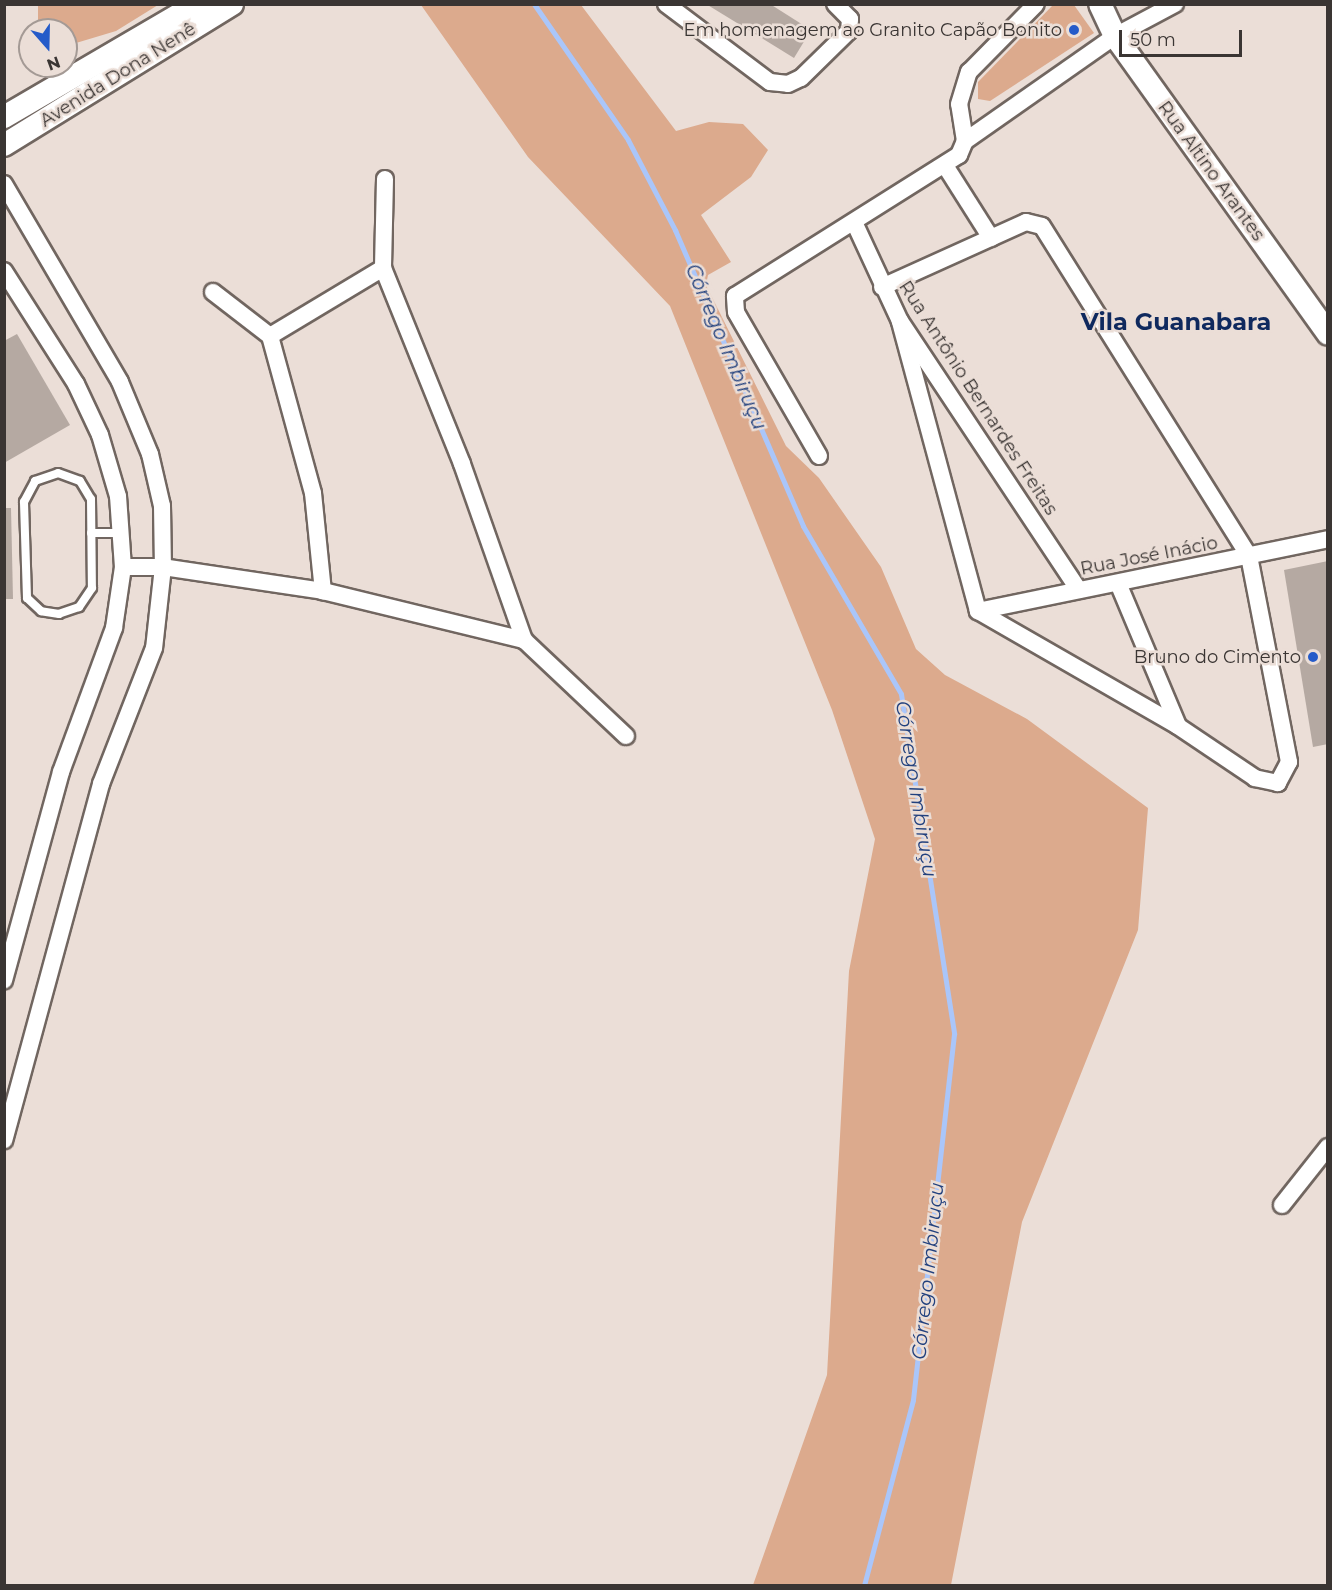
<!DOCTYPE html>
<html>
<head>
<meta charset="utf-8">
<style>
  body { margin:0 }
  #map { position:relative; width:1332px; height:1590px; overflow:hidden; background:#ebded7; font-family:Montserrat,sans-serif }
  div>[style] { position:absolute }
  .green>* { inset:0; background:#dcaa8d }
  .stream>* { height:5px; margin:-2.5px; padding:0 2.5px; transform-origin:2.5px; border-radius:2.5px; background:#aac6fa }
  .building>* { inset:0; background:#b5a9a2 }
  .roads { filter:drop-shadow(2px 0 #716660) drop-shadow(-2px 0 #716660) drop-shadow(0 2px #716660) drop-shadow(0 -2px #716660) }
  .lane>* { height:8px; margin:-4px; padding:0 4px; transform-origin:4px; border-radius:4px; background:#fff }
  .street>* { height:16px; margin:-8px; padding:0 8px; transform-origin:8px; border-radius:8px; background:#fff }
  .secondary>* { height:22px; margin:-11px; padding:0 11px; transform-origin:11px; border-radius:11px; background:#fff }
  .dots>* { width:16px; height:16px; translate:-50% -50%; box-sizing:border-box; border:3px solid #ebded7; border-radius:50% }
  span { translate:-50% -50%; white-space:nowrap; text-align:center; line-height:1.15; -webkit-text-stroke:5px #ebded7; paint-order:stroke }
  .poi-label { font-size:18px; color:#3a3533 }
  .right { translate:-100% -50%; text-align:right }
  .street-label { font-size:18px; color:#3a3533 }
  .water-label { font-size:20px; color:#22417e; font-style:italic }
  .district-label { font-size:24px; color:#0f295e; font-weight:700 }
  .frame { position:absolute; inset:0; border:6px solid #3a3533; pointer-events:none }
  .north { position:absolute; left:18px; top:18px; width:60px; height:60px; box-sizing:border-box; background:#ebded7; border:2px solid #a49a95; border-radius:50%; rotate:160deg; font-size:16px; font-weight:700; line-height:24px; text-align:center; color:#3a3533 }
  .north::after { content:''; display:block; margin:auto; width:21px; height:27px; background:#255bc9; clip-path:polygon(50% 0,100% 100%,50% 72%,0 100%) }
  .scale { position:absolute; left:1119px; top:30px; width:123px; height:27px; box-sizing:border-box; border:3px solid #3a3533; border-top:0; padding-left:8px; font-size:18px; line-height:21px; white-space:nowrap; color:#3a3533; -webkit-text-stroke:4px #ebded7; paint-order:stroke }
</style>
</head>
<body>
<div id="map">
  <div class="green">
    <div style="clip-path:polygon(38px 5px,38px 4px,158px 5px,116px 31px,66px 46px,66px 30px,38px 30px)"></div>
    <div style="clip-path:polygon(421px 5px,581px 5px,676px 131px,709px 122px,743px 124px,768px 150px,751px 177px,701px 215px,731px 262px,708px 275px,706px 285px,786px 446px,819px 478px,881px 567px,916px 649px,945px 675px,1027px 719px,1148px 808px,1138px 930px,1022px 1222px,951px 1585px,753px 1585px,827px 1375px,849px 971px,875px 839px,832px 710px,670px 306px,528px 157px)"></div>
    <div style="clip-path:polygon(1053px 5px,1074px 5px,1094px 33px,990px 101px,978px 99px,978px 82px)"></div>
  </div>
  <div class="stream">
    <div style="left:534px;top:4px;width:165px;rotate:55.3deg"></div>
    <div style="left:628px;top:140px;width:102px;rotate:62.4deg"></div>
    <div style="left:675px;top:230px;width:322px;rotate:66.6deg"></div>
    <div style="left:803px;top:526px;width:194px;rotate:59.7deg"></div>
    <div style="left:901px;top:694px;width:344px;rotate:81.1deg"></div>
    <div style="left:954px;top:1034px;width:368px;rotate:96.4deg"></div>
    <div style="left:913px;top:1400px;width:192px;rotate:104.8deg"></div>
  </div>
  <div class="building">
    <div style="clip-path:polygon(706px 4px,770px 4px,811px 30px,794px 58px)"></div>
    <div style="clip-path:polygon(17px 334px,70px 425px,4px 463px,4px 341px)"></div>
    <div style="clip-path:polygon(4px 508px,11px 508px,13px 599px,4px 599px)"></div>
    <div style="clip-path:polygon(1328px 561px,1328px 744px,1313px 747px,1284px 570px)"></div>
  </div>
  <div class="roads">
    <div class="lane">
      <div style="left:58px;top:473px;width:23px;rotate:20deg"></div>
      <div style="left:80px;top:481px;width:21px;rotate:59deg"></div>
      <div style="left:91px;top:499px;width:89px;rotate:89.4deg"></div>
      <div style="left:92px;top:588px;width:23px;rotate:124deg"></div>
      <div style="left:79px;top:607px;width:21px;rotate:161deg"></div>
      <div style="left:59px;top:614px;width:18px;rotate:-171deg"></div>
      <div style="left:41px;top:611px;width:19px;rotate:-137deg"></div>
      <div style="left:27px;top:598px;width:96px;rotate:-91.8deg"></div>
      <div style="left:24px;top:502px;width:24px;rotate:-62deg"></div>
      <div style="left:35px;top:481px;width:24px;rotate:-19deg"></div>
      <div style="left:91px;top:533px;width:30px"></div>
    </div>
    <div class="street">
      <div style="left:666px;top:4px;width:130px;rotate:36.9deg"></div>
      <div style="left:770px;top:82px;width:18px;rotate:6deg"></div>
      <div style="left:788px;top:84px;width:14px;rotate:-25deg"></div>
      <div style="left:801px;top:78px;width:67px;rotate:-44.4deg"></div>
      <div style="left:849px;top:31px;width:12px;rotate:-85deg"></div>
      <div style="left:850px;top:19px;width:21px;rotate:-135deg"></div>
      <div style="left:965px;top:141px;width:183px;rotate:-35deg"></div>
      <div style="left:1115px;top:36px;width:68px;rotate:-28.1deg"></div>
      <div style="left:946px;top:167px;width:84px;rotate:57.6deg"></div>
      <div style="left:385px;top:179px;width:89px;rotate:91.3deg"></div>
      <div style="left:383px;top:268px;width:211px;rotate:68deg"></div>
      <div style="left:462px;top:464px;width:187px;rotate:70.6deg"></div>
      <div style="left:524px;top:640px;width:140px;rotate:43.3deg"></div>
      <div style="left:4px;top:184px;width:229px;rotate:59.6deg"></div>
      <div style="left:120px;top:382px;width:78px;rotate:67.4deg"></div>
      <div style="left:150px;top:454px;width:53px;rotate:77deg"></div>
      <div style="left:162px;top:506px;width:61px;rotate:89.1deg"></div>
      <div style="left:163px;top:567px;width:81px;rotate:96.3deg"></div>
      <div style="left:154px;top:648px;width:146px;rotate:111.3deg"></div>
      <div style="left:101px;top:784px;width:369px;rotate:105.2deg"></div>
      <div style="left:854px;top:222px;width:109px;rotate:65.1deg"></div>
      <div style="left:900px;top:321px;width:323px;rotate:56.4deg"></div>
      <div style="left:4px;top:271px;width:134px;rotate:57.5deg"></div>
      <div style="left:76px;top:384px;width:56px;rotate:64.8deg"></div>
      <div style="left:100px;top:435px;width:64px;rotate:73.6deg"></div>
      <div style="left:118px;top:496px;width:71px;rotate:86deg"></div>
      <div style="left:123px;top:567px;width:62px;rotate:98.4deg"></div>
      <div style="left:114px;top:628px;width:153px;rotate:110.2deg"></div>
      <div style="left:61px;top:772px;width:216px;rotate:105.3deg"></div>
      <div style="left:882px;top:287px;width:158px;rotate:-24.3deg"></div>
      <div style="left:1026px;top:222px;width:16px;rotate:14deg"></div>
      <div style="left:1042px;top:226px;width:390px;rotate:57.9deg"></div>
      <div style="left:1249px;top:556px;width:210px;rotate:79deg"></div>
      <div style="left:1289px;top:762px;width:24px;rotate:118deg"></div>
      <div style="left:1278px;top:783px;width:24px;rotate:-168deg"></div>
      <div style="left:1255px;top:778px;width:93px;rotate:-146deg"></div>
      <div style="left:1178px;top:726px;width:231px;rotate:-150.1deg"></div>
      <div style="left:978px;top:611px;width:300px;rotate:-105.1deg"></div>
      <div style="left:213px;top:292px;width:72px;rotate:37.7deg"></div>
      <div style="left:270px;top:336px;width:163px;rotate:74.7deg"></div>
      <div style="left:313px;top:493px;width:99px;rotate:84.2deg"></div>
      <div style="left:270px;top:336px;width:132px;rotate:-31deg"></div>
      <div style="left:819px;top:456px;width:166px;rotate:-120deg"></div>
      <div style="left:736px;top:312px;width:16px;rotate:-94deg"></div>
      <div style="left:735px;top:296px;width:265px;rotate:-32.2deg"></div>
      <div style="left:959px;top:155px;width:15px;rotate:-67deg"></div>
      <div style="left:965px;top:141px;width:37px;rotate:-99deg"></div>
      <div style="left:959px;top:104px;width:34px;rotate:-73deg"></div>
      <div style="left:969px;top:72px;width:95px;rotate:-45.4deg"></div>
      <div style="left:123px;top:567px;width:40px"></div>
      <div style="left:163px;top:567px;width:162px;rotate:8.5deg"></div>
      <div style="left:323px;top:591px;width:207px;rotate:13.7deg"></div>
      <div style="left:1118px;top:583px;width:155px;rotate:67.2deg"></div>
      <div style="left:978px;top:611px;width:357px;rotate:-11.6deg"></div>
      <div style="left:1282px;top:1205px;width:74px;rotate:-51.6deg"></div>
    </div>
    <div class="secondary">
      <div style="left:1100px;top:4px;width:35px;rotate:65deg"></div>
      <div style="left:1115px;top:36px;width:366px;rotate:54.4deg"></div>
      <div style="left:4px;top:117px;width:224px;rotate:-30.3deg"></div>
      <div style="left:4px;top:145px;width:268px;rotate:-31.7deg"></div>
    </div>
  </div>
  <div class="dots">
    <div style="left:1074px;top:30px;background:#255bc9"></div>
    <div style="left:1313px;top:657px;background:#255bc9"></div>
  </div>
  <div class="poi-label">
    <span class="right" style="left:1062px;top:30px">Em homenagem ao Granito Capão Bonito</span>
    <span class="right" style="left:1301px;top:657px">Bruno do Cimento</span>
  </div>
  <div class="street-label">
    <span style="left:118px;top:75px;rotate:-32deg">Avenida Dona Nenê</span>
    <span style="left:1211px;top:171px;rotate:54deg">Rua Altino Arantes</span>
    <span style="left:978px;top:398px;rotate:57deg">Rua Antônio Bernardes Freitas</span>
    <span style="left:1149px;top:556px;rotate:-11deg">Rua José Inácio</span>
  </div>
  <div class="water-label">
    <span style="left:726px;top:347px;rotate:67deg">Córrego Imbiruçu</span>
    <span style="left:916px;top:789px;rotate:81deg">Córrego Imbiruçu</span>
    <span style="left:928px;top:1271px;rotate:-84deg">Córrego Imbiruçu</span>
  </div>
  <div class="district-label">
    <span style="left:1176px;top:322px">Vila Guanabara</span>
  </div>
  <div class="frame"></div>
  <div class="north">N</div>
  <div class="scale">50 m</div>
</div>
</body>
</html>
